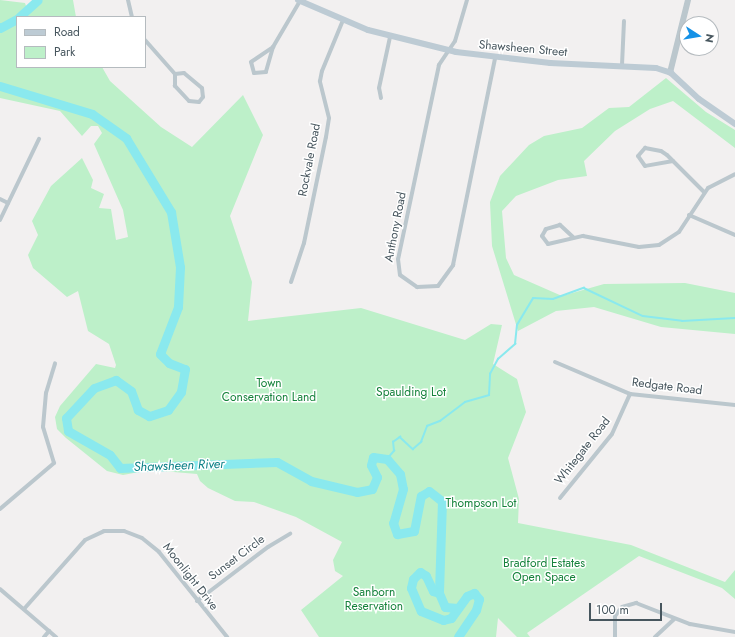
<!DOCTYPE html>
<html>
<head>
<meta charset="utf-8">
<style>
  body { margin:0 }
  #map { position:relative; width:735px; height:637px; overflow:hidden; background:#f2f0f0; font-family:Jost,sans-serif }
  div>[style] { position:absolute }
  .green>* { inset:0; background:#bdf0c9 }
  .stream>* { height:1.5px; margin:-0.75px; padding:0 0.75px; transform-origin:0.75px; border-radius:0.75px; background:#8ae9ee }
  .river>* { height:9px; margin:-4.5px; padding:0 4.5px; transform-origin:4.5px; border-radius:4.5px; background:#8ae9ee }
  .minor>* { height:4px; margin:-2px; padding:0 2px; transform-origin:2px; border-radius:2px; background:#bbc7cd }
  .tertiary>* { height:5.5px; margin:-2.75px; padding:0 2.75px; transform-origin:2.75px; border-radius:2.75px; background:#bbc7cd }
  .secondary>* { height:6px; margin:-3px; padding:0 3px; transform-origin:3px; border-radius:3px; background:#bdcbd4 }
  span { translate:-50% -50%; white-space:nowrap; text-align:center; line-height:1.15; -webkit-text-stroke:3px #fff; paint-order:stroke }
  .street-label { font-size:12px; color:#47565e }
  .park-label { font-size:12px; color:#15823b }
  .water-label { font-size:13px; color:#0b8087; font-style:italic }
  .legend { position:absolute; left:16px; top:16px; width:130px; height:52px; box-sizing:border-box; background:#fff; border:1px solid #b5bbbf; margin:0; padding:5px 7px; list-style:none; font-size:12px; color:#47565e }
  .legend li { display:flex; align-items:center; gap:8px; height:20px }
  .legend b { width:20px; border:1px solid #b5bbbf }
  .north { position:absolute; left:679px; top:16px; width:40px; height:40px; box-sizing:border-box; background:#fff; border:1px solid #b5bbbf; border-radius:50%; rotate:102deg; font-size:11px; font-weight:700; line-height:16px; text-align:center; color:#47565e }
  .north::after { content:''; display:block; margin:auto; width:14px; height:18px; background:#1591e6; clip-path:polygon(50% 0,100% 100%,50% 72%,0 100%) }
  .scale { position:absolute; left:589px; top:603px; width:73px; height:18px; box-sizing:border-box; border:2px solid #47565e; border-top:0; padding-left:5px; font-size:12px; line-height:14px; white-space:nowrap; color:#47565e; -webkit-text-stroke:3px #fff; paint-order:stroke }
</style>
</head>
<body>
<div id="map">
  <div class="green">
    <div style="clip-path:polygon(0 0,25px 3px,28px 12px,39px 0,73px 0,76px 17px,17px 17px,17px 67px,102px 67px,110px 81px,161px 127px,192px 147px,243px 95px,263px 135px,230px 216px,252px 282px,248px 321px,361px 308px,465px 340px,491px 324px,502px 325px,493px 364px,517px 379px,526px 412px,508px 458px,519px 499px,518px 523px,631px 545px,725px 582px,735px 570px,735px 599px,722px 588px,639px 556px,527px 633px,530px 637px,517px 637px,498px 618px,496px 637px,319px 637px,301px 610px,343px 576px,335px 571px,333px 560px,342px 542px,296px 517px,254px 502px,235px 501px,208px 488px,200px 481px,197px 474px,150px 470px,123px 475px,107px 471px,66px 438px,57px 429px,55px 417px,60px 406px,96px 364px,115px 368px,116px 365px,109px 344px,88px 331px,78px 291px,67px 297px,33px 268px,28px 255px,38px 235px,32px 221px,51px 186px,82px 158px,93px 180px,91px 188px,104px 194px,99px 208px,111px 209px,116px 240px,128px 237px,123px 210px,94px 144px,102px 133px,98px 126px,91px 126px,82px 136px,60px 111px,0 98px)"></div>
    <div style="clip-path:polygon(666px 78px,706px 112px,735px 130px,735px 148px,673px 101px,650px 109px,615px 131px,584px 161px,587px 176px,558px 180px,516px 196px,502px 211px,506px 258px,514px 275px,562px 296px,604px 284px,685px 283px,735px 293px,735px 334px,661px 327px,594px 307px,556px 311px,518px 331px,492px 246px,490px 202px,500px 176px,529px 145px,544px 136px,582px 128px,609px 108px,629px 107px)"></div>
  </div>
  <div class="stream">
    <div style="left:0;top:24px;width:3px;rotate:18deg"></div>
    <div style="left:387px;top:459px;width:11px;rotate:-49deg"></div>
    <div style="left:394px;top:451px;width:9px;rotate:-96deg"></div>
    <div style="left:393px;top:442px;width:9px;rotate:-36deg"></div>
    <div style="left:400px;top:437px;width:18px;rotate:43deg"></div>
    <div style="left:413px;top:449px;width:11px;rotate:-41deg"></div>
    <div style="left:421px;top:442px;width:17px;rotate:-69deg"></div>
    <div style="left:427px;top:426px;width:14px;rotate:-21deg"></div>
    <div style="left:440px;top:421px;width:31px;rotate:-37deg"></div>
    <div style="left:465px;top:402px;width:25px;rotate:-16deg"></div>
    <div style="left:489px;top:395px;width:21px;rotate:-87deg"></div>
    <div style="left:490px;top:374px;width:17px;rotate:-62deg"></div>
    <div style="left:498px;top:359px;width:23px;rotate:-41deg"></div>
    <div style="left:515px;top:344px;width:19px;rotate:-84deg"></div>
    <div style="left:517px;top:325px;width:31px;rotate:-59deg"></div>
    <div style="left:533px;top:298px;width:20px;rotate:3deg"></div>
    <div style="left:553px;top:299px;width:33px;rotate:-20deg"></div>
    <div style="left:584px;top:288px;width:65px;rotate:25.4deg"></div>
    <div style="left:643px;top:316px;width:39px;rotate:7deg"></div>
    <div style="left:682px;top:321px;width:53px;rotate:-3.2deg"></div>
  </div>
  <div class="river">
    <div style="left:19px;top:17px;width:25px;rotate:-42deg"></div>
    <div style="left:0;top:28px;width:19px;rotate:-28deg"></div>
    <div style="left:0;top:86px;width:96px;rotate:16.9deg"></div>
    <div style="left:92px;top:114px;width:42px;rotate:35.2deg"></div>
    <div style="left:126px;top:138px;width:87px;rotate:58.7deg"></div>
    <div style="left:171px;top:212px;width:56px;rotate:80.7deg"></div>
    <div style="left:180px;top:267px;width:40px;rotate:92.9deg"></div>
    <div style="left:178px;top:307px;width:50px;rotate:111deg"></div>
    <div style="left:160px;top:354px;width:13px;rotate:45deg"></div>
    <div style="left:169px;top:363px;width:17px;rotate:21deg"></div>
    <div style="left:185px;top:369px;width:23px;rotate:100deg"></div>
    <div style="left:181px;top:392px;width:22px;rotate:126deg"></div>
    <div style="left:168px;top:410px;width:20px;rotate:162deg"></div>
    <div style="left:149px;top:416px;width:13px;rotate:-151deg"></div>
    <div style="left:138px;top:410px;width:20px;rotate:-110deg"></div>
    <div style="left:131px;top:391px;width:19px;rotate:-144deg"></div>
    <div style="left:116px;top:380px;width:23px;rotate:160deg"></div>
    <div style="left:94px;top:388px;width:41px;rotate:133deg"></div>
    <div style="left:66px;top:418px;width:13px;rotate:81deg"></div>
    <div style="left:68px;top:431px;width:48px;rotate:29.7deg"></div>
    <div style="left:110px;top:455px;width:16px;rotate:52deg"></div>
    <div style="left:120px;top:468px;width:157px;rotate:-2.2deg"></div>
    <div style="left:277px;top:462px;width:39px;rotate:29deg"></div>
    <div style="left:311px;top:481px;width:47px;rotate:13.4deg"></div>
    <div style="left:357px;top:492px;width:15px;rotate:-11deg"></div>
    <div style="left:372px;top:489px;width:13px;rotate:-67deg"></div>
    <div style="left:377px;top:477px;width:13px;rotate:-117deg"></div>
    <div style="left:371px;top:465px;width:8px;rotate:-76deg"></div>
    <div style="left:373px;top:457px;width:14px;rotate:8deg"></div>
    <div style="left:387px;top:459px;width:20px;rotate:49deg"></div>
    <div style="left:400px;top:474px;width:15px;rotate:79deg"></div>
    <div style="left:403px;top:489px;width:35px;rotate:106deg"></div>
    <div style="left:393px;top:523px;width:12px;rotate:70deg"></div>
    <div style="left:397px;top:534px;width:17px;rotate:-10deg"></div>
    <div style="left:414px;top:531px;width:36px;rotate:-79deg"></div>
    <div style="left:421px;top:496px;width:9px;rotate:-32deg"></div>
    <div style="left:429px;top:491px;width:16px;rotate:38deg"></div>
    <div style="left:442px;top:501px;width:92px;rotate:91.9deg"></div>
    <div style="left:439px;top:593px;width:6px;rotate:-162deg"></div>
    <div style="left:433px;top:591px;width:17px;rotate:-115deg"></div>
    <div style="left:426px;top:576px;width:7px;rotate:-146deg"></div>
    <div style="left:420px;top:572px;width:10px;rotate:135deg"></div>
    <div style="left:413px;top:579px;width:9px;rotate:103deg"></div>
    <div style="left:411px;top:588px;width:25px;rotate:67deg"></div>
    <div style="left:421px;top:611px;width:24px;rotate:22deg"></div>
    <div style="left:443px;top:620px;width:8px;rotate:-14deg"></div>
    <div style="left:451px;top:618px;width:27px;rotate:-54deg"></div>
    <div style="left:467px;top:596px;width:8px;rotate:-23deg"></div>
    <div style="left:474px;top:593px;width:8px;rotate:50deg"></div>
    <div style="left:479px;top:599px;width:11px;rotate:105deg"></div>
    <div style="left:476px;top:610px;width:32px;rotate:124deg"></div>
    <div style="left:439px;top:593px;width:15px;rotate:67deg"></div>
    <div style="left:445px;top:607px;width:13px;rotate:4deg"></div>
  </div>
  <div class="minor">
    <div style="left:128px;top:0;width:17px;rotate:77deg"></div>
    <div style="left:467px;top:0;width:43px;rotate:106.3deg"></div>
    <div style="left:455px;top:41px;width:29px;rotate:124deg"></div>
    <div style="left:439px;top:65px;width:198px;rotate:101.9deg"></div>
    <div style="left:398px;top:259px;width:16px;rotate:83deg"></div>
    <div style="left:400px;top:275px;width:21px;rotate:35deg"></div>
    <div style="left:417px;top:287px;width:21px;rotate:-3deg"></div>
    <div style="left:438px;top:286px;width:26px;rotate:-54deg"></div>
    <div style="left:453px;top:265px;width:211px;rotate:-78.5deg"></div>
    <div style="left:145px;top:40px;width:45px;rotate:48.6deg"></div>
    <div style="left:273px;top:47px;width:26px;rotate:106deg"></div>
    <div style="left:266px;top:72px;width:12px;rotate:175deg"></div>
    <div style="left:254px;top:73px;width:11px;rotate:-105deg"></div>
    <div style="left:251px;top:62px;width:27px;rotate:-34deg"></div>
    <div style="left:273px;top:47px;width:53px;rotate:-59.6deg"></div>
    <div style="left:622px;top:65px;width:44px;rotate:-87.4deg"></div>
    <div style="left:184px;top:73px;width:23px;rotate:40deg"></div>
    <div style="left:202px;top:88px;width:9px;rotate:84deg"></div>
    <div style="left:203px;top:97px;width:6px;rotate:129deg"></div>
    <div style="left:199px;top:102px;width:10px;rotate:-174deg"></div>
    <div style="left:189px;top:101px;width:21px;rotate:-133deg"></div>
    <div style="left:175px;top:86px;width:12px;rotate:-90deg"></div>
    <div style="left:175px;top:74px;width:9px;rotate:-6deg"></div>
    <div style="left:381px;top:98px;width:10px;rotate:-101deg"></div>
    <div style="left:379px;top:88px;width:52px;rotate:-77.8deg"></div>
    <div style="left:673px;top:161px;width:28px;rotate:170deg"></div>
    <div style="left:645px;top:166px;width:12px;rotate:-125deg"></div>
    <div style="left:638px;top:156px;width:11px;rotate:-49deg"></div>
    <div style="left:645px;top:148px;width:16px;rotate:11deg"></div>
    <div style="left:661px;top:151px;width:7px;rotate:34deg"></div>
    <div style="left:667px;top:155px;width:52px;rotate:45deg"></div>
    <div style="left:0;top:199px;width:9px;rotate:27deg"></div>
    <div style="left:689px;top:215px;width:50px;rotate:23.5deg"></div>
    <div style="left:0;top:220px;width:90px;rotate:-64.3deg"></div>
    <div style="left:573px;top:237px;width:18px;rotate:-137deg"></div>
    <div style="left:560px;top:225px;width:15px;rotate:164deg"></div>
    <div style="left:546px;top:229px;width:8px;rotate:120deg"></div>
    <div style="left:542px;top:236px;width:10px;rotate:53deg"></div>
    <div style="left:548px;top:244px;width:36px;rotate:-13deg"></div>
    <div style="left:583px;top:236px;width:57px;rotate:11.1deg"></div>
    <div style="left:639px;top:247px;width:20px;rotate:-6deg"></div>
    <div style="left:659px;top:245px;width:24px;rotate:-33deg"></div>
    <div style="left:679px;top:232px;width:53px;rotate:-56.6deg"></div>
    <div style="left:708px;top:188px;width:30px;rotate:-27deg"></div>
    <div style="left:291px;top:282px;width:41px;rotate:-71.6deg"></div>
    <div style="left:304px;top:243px;width:108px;rotate:-78.3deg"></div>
    <div style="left:326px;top:137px;width:19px;rotate:-81deg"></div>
    <div style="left:329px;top:118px;width:38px;rotate:-104deg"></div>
    <div style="left:320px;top:81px;width:10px;rotate:-79deg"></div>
    <div style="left:322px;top:71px;width:55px;rotate:-67.6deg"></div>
    <div style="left:555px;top:362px;width:82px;rotate:23.1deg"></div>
    <div style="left:630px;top:394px;width:106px;rotate:6deg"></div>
    <div style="left:560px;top:498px;width:82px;rotate:-50.9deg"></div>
    <div style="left:612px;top:434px;width:44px;rotate:-65.8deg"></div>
    <div style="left:0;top:509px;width:71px;rotate:-40.4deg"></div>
    <div style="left:54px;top:463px;width:38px;rotate:-107deg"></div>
    <div style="left:43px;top:427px;width:34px;rotate:-85deg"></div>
    <div style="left:46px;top:393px;width:31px;rotate:-73deg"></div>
    <div style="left:0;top:589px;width:74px;rotate:40.6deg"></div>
    <div style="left:197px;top:601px;width:89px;rotate:-37.3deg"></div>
    <div style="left:268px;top:547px;width:26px;rotate:-31deg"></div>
    <div style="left:24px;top:609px;width:92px;rotate:-48.5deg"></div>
    <div style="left:85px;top:540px;width:21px;rotate:-25deg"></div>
    <div style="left:104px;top:531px;width:20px"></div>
    <div style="left:124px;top:531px;width:19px;rotate:21deg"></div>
    <div style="left:142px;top:538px;width:22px;rotate:39deg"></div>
    <div style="left:159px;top:552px;width:109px;rotate:51.3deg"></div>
    <div style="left:44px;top:637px;width:8px;rotate:-50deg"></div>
    <div style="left:615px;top:637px;width:21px;rotate:-90deg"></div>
    <div style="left:615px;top:616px;width:11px;rotate:-52deg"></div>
    <div style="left:622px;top:607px;width:15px;rotate:-16deg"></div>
    <div style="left:636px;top:603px;width:58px;rotate:21.3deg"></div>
    <div style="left:690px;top:624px;width:46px;rotate:10.1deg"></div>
    <div style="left:655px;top:637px;width:26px;rotate:-43deg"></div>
  </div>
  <div class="tertiary">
    <div style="left:670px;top:73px;width:75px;rotate:-76.1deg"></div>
  </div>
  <div class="secondary">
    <div style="left:298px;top:0;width:76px;rotate:23.2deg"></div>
    <div style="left:368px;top:30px;width:91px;rotate:14deg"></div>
    <div style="left:456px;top:52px;width:95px;rotate:6.7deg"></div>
    <div style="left:550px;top:63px;width:106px;rotate:2.7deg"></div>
    <div style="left:656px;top:68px;width:16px;rotate:18deg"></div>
    <div style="left:671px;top:73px;width:38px;rotate:43deg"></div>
    <div style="left:699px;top:99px;width:44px;rotate:34.8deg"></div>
  </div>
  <div class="street-label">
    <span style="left:523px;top:49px;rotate:5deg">Shawsheen Street</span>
    <span style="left:310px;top:160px;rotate:-79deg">Rockvale Road</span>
    <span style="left:396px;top:227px;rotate:-79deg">Anthony Road</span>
    <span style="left:667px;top:387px;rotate:7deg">Redgate Road</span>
    <span style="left:583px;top:451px;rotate:-52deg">Whitegate Road</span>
    <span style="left:237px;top:558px;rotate:-37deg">Sunset Circle</span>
    <span style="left:190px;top:577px;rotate:52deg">Moonlight Drive</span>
  </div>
  <div class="park-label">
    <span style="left:269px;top:391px">Town<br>Conservation Land</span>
    <span style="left:411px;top:393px">Spaulding Lot</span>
    <span style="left:481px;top:504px">Thompson Lot</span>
    <span style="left:544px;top:571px">Bradford Estates<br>Open Space</span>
    <span style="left:374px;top:600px">Sanborn<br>Reservation</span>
  </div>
  <div class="water-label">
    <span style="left:179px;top:466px;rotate:-2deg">Shawsheen River</span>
  </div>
  <ul class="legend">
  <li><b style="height:5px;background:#bdcbd4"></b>Road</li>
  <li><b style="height:11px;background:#bdf0c9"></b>Park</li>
  </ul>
  <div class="north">N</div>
  <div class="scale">100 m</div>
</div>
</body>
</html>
